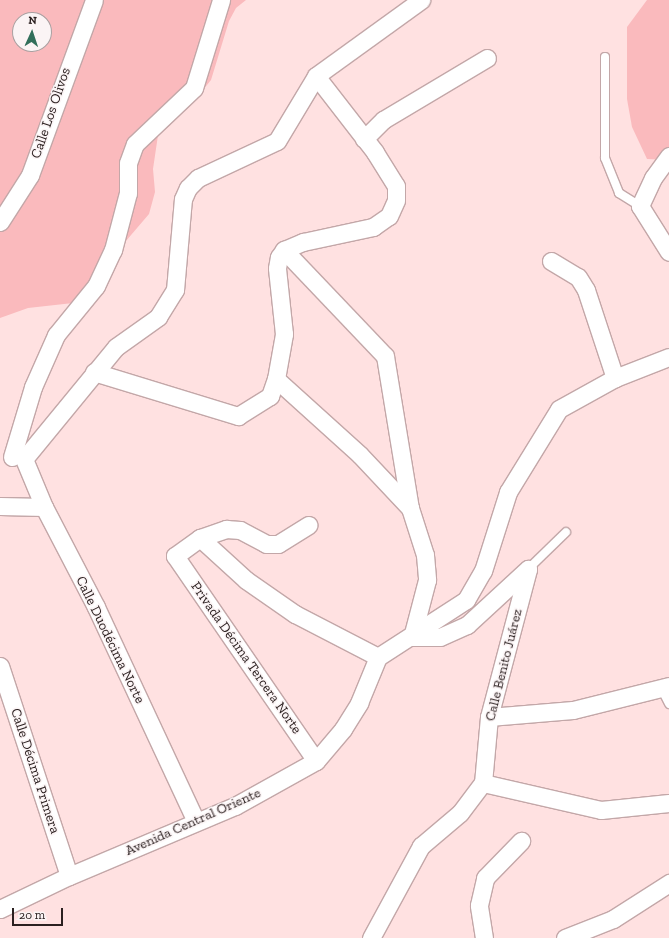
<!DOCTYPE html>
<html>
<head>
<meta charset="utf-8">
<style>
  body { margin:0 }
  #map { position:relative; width:669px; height:938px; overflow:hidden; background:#ffe1e1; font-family:"Zilla Slab",serif }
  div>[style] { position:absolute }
  .green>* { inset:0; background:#fababd }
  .roads { filter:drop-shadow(1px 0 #c3a7a8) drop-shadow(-1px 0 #c3a7a8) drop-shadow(0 1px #c3a7a8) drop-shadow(0 -1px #c3a7a8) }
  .service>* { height:8px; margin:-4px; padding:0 4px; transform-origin:4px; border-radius:4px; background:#fff }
  .minor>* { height:17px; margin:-8.5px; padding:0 8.5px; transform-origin:8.5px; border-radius:8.5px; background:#fff }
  span { translate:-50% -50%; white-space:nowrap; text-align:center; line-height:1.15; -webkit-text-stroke:3px #fbf4f5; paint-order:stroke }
  .street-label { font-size:14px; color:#2b2020 }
  .north { position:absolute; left:12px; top:12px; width:40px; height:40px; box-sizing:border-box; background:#fbf4f5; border:1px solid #a89fa0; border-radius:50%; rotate:3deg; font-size:11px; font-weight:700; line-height:16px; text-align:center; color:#2b2020 }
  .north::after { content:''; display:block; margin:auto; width:14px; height:18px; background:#326f5b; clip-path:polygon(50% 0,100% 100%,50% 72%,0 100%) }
  .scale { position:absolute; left:12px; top:908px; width:51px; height:18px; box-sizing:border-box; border:2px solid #2b2020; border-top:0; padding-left:5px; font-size:12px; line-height:14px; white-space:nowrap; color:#2b2020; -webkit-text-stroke:3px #fbf4f5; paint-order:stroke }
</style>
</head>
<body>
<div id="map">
  <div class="green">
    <div style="clip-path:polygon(evenodd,0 0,246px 0,236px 8px,229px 21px,211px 80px,198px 96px,161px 115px,153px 169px,155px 192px,149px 214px,73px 303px,28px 308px,0 318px,0 0,20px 20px,44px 20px,44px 44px,20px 44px,20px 20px)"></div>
    <div style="clip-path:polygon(647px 0,669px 0,669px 160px,647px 159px,632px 127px,627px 99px,627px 27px)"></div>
  </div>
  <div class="roads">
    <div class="service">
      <div style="left:605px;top:57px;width:101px;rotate:90deg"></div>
      <div style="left:605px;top:158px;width:38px;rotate:68deg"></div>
      <div style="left:619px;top:193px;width:25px;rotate:32deg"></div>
      <div style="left:528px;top:569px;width:53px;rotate:-44.2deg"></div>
      <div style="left:661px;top:688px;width:18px;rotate:63deg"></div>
    </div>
    <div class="minor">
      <div style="left:364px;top:139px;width:27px;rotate:-45deg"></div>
      <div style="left:383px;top:120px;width:121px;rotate:-30.8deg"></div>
      <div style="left:669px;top:156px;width:27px;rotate:126deg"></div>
      <div style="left:653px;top:178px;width:31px;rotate:115deg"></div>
      <div style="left:640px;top:206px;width:54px;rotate:57.8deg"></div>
      <div style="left:0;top:222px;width:56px;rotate:-57.4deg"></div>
      <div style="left:30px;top:175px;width:186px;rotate:-69.9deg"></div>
      <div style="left:284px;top:250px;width:146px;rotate:46.4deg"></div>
      <div style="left:385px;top:356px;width:154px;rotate:80.7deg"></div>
      <div style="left:410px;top:508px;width:49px;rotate:72.3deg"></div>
      <div style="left:425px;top:555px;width:25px;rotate:85deg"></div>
      <div style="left:427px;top:580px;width:59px;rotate:104.7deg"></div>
      <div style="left:551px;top:261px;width:31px;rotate:31deg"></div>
      <div style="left:578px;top:277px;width:15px;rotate:58deg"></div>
      <div style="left:586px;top:290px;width:93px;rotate:71.8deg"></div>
      <div style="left:94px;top:372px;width:151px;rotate:17deg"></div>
      <div style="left:238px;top:416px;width:38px;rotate:-32deg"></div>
      <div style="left:270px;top:396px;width:18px;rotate:-71deg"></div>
      <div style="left:276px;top:379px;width:46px;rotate:-79.9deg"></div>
      <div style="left:284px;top:334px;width:66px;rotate:-96.1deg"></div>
      <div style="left:277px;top:268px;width:11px;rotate:-80deg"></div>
      <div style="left:279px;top:257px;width:9px;rotate:-54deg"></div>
      <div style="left:284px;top:250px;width:21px;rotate:-23deg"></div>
      <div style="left:303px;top:242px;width:72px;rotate:-12.1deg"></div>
      <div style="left:373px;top:227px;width:19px;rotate:-35deg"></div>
      <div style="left:389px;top:216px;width:17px;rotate:-66deg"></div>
      <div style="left:396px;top:200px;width:14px;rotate:-90deg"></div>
      <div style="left:396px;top:186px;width:40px;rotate:-122deg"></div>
      <div style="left:375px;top:152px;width:96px;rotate:-127.8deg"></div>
      <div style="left:276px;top:379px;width:113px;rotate:42.1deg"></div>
      <div style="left:360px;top:455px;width:73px;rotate:46.7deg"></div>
      <div style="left:12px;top:457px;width:73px;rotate:-73.3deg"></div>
      <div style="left:33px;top:387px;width:57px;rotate:-66.1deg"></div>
      <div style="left:56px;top:335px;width:63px;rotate:-50.8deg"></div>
      <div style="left:96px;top:286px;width:40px;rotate:-65deg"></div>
      <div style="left:113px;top:250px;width:59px;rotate:-75.3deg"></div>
      <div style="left:128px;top:193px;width:30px;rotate:-90deg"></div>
      <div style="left:128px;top:163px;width:20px;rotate:-70deg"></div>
      <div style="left:135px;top:144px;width:81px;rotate:-43.5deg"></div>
      <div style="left:194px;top:88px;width:92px;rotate:-72.9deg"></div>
      <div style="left:24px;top:459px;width:145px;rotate:-50.6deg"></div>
      <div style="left:116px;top:347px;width:52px;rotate:-35.5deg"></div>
      <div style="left:158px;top:317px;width:32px;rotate:-58deg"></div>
      <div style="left:175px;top:290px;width:91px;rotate:-85deg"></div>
      <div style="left:183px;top:199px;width:12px;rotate:-66deg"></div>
      <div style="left:188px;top:188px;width:14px;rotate:-45deg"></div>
      <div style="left:198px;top:178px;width:87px;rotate:-25.1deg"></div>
      <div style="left:277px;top:141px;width:76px;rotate:-59deg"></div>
      <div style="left:316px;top:76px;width:130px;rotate:-35.9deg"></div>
      <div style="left:24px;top:459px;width:52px;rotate:67.4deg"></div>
      <div style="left:44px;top:507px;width:113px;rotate:62.5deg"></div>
      <div style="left:96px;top:607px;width:236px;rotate:65deg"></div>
      <div style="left:0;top:506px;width:44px;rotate:1.3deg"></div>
      <div style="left:200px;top:538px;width:28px;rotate:-19deg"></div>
      <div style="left:226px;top:529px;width:14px;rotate:4deg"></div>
      <div style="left:240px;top:530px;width:30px;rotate:28deg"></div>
      <div style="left:266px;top:544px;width:12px"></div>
      <div style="left:278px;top:544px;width:36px;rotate:-32deg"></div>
      <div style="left:412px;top:637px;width:28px"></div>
      <div style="left:440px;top:637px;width:30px;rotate:-24deg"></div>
      <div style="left:467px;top:625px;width:83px;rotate:-42.6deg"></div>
      <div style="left:378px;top:657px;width:105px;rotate:-32.9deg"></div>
      <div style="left:466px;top:600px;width:34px;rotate:-60deg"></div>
      <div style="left:483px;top:571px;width:83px;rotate:-72.4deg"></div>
      <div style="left:508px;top:492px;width:97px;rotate:-58.4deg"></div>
      <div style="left:559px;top:409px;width:64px;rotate:-29deg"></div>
      <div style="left:615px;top:378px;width:58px;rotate:-21.3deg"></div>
      <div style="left:0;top:666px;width:221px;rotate:71.8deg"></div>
      <div style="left:489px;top:717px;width:84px;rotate:-4.8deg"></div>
      <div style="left:573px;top:710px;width:99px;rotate:-14deg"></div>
      <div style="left:316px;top:761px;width:249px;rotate:-124.5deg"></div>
      <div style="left:175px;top:556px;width:31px;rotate:-36deg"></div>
      <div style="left:200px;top:538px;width:62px;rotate:42.4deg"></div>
      <div style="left:246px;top:580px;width:60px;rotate:34.8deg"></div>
      <div style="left:295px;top:614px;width:93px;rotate:27.4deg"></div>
      <div style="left:483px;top:783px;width:121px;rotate:12.9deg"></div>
      <div style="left:601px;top:810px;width:68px;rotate:-5.9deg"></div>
      <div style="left:0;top:909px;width:76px;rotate:-25.6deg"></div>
      <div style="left:69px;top:876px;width:180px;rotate:-22.9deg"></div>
      <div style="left:235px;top:806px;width:93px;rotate:-29.1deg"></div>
      <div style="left:316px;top:761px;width:42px;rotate:-49.8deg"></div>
      <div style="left:343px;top:729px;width:31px;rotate:-58deg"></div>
      <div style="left:359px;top:703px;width:50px;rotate:-67.6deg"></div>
      <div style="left:371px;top:938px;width:105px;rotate:-61.5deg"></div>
      <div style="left:421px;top:846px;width:51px;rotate:-40.2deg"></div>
      <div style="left:460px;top:813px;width:38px;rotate:-53deg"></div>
      <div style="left:483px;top:783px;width:66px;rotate:-84.8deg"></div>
      <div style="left:489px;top:717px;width:153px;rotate:-75.2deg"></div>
      <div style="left:484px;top:938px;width:33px;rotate:-99deg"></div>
      <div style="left:479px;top:905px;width:28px;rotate:-77deg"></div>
      <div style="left:485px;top:878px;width:52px;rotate:-45.8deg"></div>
      <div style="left:565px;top:938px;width:52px;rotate:-21.6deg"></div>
      <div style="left:613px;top:919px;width:67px;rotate:-32.7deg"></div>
    </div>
  </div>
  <div class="street-label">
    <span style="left:51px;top:113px;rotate:-71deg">Calle Los Olivos</span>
    <span style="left:110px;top:640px;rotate:64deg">Calle Duodécima Norte</span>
    <span style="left:246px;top:658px;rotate:55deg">Privada Décima Tercera Norte</span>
    <span style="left:504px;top:665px;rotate:-76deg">Calle Benito Juárez</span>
    <span style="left:35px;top:771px;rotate:72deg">Calle Décima Primera</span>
    <span style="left:193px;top:822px;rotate:-24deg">Avenida Central Oriente</span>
  </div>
  <div class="north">N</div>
  <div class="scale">20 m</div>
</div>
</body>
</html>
